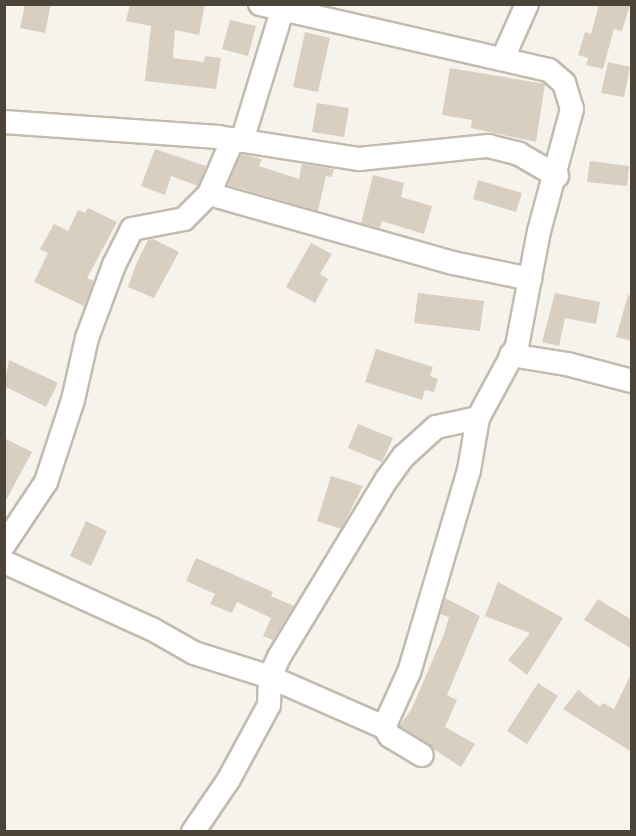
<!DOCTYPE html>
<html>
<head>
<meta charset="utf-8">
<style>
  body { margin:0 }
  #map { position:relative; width:636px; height:836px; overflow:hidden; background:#f6f3ec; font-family:"DM Sans",sans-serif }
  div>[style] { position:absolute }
  .building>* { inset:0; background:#d8cfc1 }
  .roads { filter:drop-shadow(2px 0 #c2bbae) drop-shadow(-2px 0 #c2bbae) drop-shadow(0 2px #c2bbae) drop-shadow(0 -2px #c2bbae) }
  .minor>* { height:22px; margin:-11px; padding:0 11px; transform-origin:11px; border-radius:11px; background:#fff }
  span { translate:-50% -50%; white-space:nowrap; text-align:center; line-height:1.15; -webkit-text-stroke:4.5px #fff; paint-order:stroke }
  .frame { position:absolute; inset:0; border:6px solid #4b4439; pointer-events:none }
</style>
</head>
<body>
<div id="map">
  <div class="building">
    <div style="clip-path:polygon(25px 4px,51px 4px,45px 33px,20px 28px)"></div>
    <div style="clip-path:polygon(130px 4px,205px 4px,199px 35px,175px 30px,173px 58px,204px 62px,205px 56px,221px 58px,216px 89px,145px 81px,151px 26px,126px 21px)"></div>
    <div style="clip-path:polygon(599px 4px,630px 4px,622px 31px,614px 29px,603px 69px,586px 65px,588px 58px,578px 55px,585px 32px,591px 34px)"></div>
    <div style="clip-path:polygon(230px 20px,256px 26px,248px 56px,222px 49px)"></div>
    <div style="clip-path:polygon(305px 32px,330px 38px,318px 92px,293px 87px)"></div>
    <div style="clip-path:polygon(608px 62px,630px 67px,624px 97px,601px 93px)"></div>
    <div style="clip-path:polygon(450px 68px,545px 84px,536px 142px,471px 128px,472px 120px,442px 115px)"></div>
    <div style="clip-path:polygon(317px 103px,349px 108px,344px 137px,312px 132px)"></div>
    <div style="clip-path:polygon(155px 149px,206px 166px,198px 186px,171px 176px,165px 195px,141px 186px)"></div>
    <div style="clip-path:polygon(241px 154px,262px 159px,259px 166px,299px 179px,302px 164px,334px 169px,332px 177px,326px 176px,318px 211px,228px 185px)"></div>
    <div style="clip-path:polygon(590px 161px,629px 166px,627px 186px,587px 182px)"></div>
    <div style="clip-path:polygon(373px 175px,404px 183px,401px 197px,432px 206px,424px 234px,382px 221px,380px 228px,361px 223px)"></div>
    <div style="clip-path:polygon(478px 180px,522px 193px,516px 212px,473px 199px)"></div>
    <div style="clip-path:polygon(88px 208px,117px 222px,87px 278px,94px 281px,84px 306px,34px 282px,48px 253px,40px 249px,54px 224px,68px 231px,78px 210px,85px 213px)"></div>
    <div style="clip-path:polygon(153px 239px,179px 252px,154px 298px,128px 287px,137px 262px,148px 240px)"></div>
    <div style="clip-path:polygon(311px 243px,332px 254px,320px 274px,328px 279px,315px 303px,286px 287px)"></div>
    <div style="clip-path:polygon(418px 293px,484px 301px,480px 331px,414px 323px)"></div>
    <div style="clip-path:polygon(555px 293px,600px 302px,596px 324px,565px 318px,559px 346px,542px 342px)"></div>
    <div style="clip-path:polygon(628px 295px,632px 296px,632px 341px,616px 337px)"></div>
    <div style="clip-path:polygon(376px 349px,433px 367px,430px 376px,438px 379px,434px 392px,425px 390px,422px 400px,365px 382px)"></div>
    <div style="clip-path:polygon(9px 360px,58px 383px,46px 407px,4px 386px)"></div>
    <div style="clip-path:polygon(358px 424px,393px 438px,382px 462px,348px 448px)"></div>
    <div style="clip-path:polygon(4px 438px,32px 452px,4px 504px)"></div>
    <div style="clip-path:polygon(331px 476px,363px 486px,341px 529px,317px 521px)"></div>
    <div style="clip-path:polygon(86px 521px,107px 531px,91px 566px,70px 556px)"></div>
    <div style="clip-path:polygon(196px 558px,273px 592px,271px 596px,294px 606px,273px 640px,263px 636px,271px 618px,237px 602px,232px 613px,210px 604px,215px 594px,186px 581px)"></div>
    <div style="clip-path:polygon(498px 582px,563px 618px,527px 675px,508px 660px,530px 633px,485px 616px)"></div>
    <div style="clip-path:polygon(445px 598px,480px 616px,447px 695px,457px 700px,445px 727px,475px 744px,461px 767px,399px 726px,411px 710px,444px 634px,449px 617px,440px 614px)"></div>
    <div style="clip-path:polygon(598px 599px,632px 620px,632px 649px,584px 620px)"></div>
    <div style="clip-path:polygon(632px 672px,632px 752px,563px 709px,578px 690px,600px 707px,603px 703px,614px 709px)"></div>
    <div style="clip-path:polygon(538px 683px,558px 696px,527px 744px,507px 731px)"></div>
  </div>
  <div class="roads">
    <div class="minor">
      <div style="left:260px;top:4px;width:296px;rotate:12.9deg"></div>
      <div style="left:549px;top:70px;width:20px;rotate:41deg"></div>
      <div style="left:564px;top:83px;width:27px;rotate:73deg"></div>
      <div style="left:572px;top:109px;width:126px;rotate:105.1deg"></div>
      <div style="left:539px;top:231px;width:117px;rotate:100.8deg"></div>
      <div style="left:517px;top:346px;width:82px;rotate:118.4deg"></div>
      <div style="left:478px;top:418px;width:53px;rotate:99.8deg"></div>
      <div style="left:469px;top:470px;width:211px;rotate:106.5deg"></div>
      <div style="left:409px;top:672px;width:60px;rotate:114.4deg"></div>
      <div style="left:503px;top:58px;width:59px;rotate:-66deg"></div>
      <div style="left:4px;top:122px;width:215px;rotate:4deg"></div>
      <div style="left:218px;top:137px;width:143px;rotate:8.9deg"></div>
      <div style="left:359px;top:159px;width:130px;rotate:-5.8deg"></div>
      <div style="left:488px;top:146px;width:32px;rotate:14deg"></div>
      <div style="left:519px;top:154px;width:44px;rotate:30.1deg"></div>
      <div style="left:242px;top:141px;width:136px;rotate:-72.9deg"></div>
      <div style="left:209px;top:194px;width:60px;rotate:-66.4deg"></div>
      <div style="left:511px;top:355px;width:57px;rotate:9.1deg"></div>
      <div style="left:567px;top:364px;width:67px;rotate:14.7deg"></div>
      <div style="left:4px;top:545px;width:76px;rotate:-56.3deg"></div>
      <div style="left:46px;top:482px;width:86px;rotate:-71.8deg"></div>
      <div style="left:73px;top:400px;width:64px;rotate:-77.3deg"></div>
      <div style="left:87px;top:338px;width:78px;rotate:-69.7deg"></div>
      <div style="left:114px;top:265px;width:40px;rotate:-63.4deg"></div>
      <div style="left:132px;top:229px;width:53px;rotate:-10.9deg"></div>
      <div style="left:184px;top:219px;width:35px;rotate:-45deg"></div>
      <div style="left:209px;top:194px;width:254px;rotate:15.8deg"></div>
      <div style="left:453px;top:263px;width:79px;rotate:11.7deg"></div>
      <div style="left:4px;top:562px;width:162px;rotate:24.4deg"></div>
      <div style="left:152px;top:629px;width:48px;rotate:29.7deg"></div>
      <div style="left:194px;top:653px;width:80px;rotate:17.5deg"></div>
      <div style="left:270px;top:677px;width:124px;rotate:23.7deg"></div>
      <div style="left:384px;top:727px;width:11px;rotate:56deg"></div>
      <div style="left:390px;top:736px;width:37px;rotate:31deg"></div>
      <div style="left:193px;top:832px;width:64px;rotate:-55.8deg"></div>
      <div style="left:229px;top:779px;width:84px;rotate:-61.6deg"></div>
      <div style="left:269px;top:705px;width:28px;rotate:-88deg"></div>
      <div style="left:270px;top:677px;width:22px;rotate:-66deg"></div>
      <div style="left:279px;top:657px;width:208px;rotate:-58.8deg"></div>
      <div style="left:387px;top:479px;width:29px;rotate:-54deg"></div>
      <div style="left:404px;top:456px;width:43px;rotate:-42.2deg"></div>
      <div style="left:436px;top:427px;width:43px;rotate:-12.1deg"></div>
    </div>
  </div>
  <div class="frame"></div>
</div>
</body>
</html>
